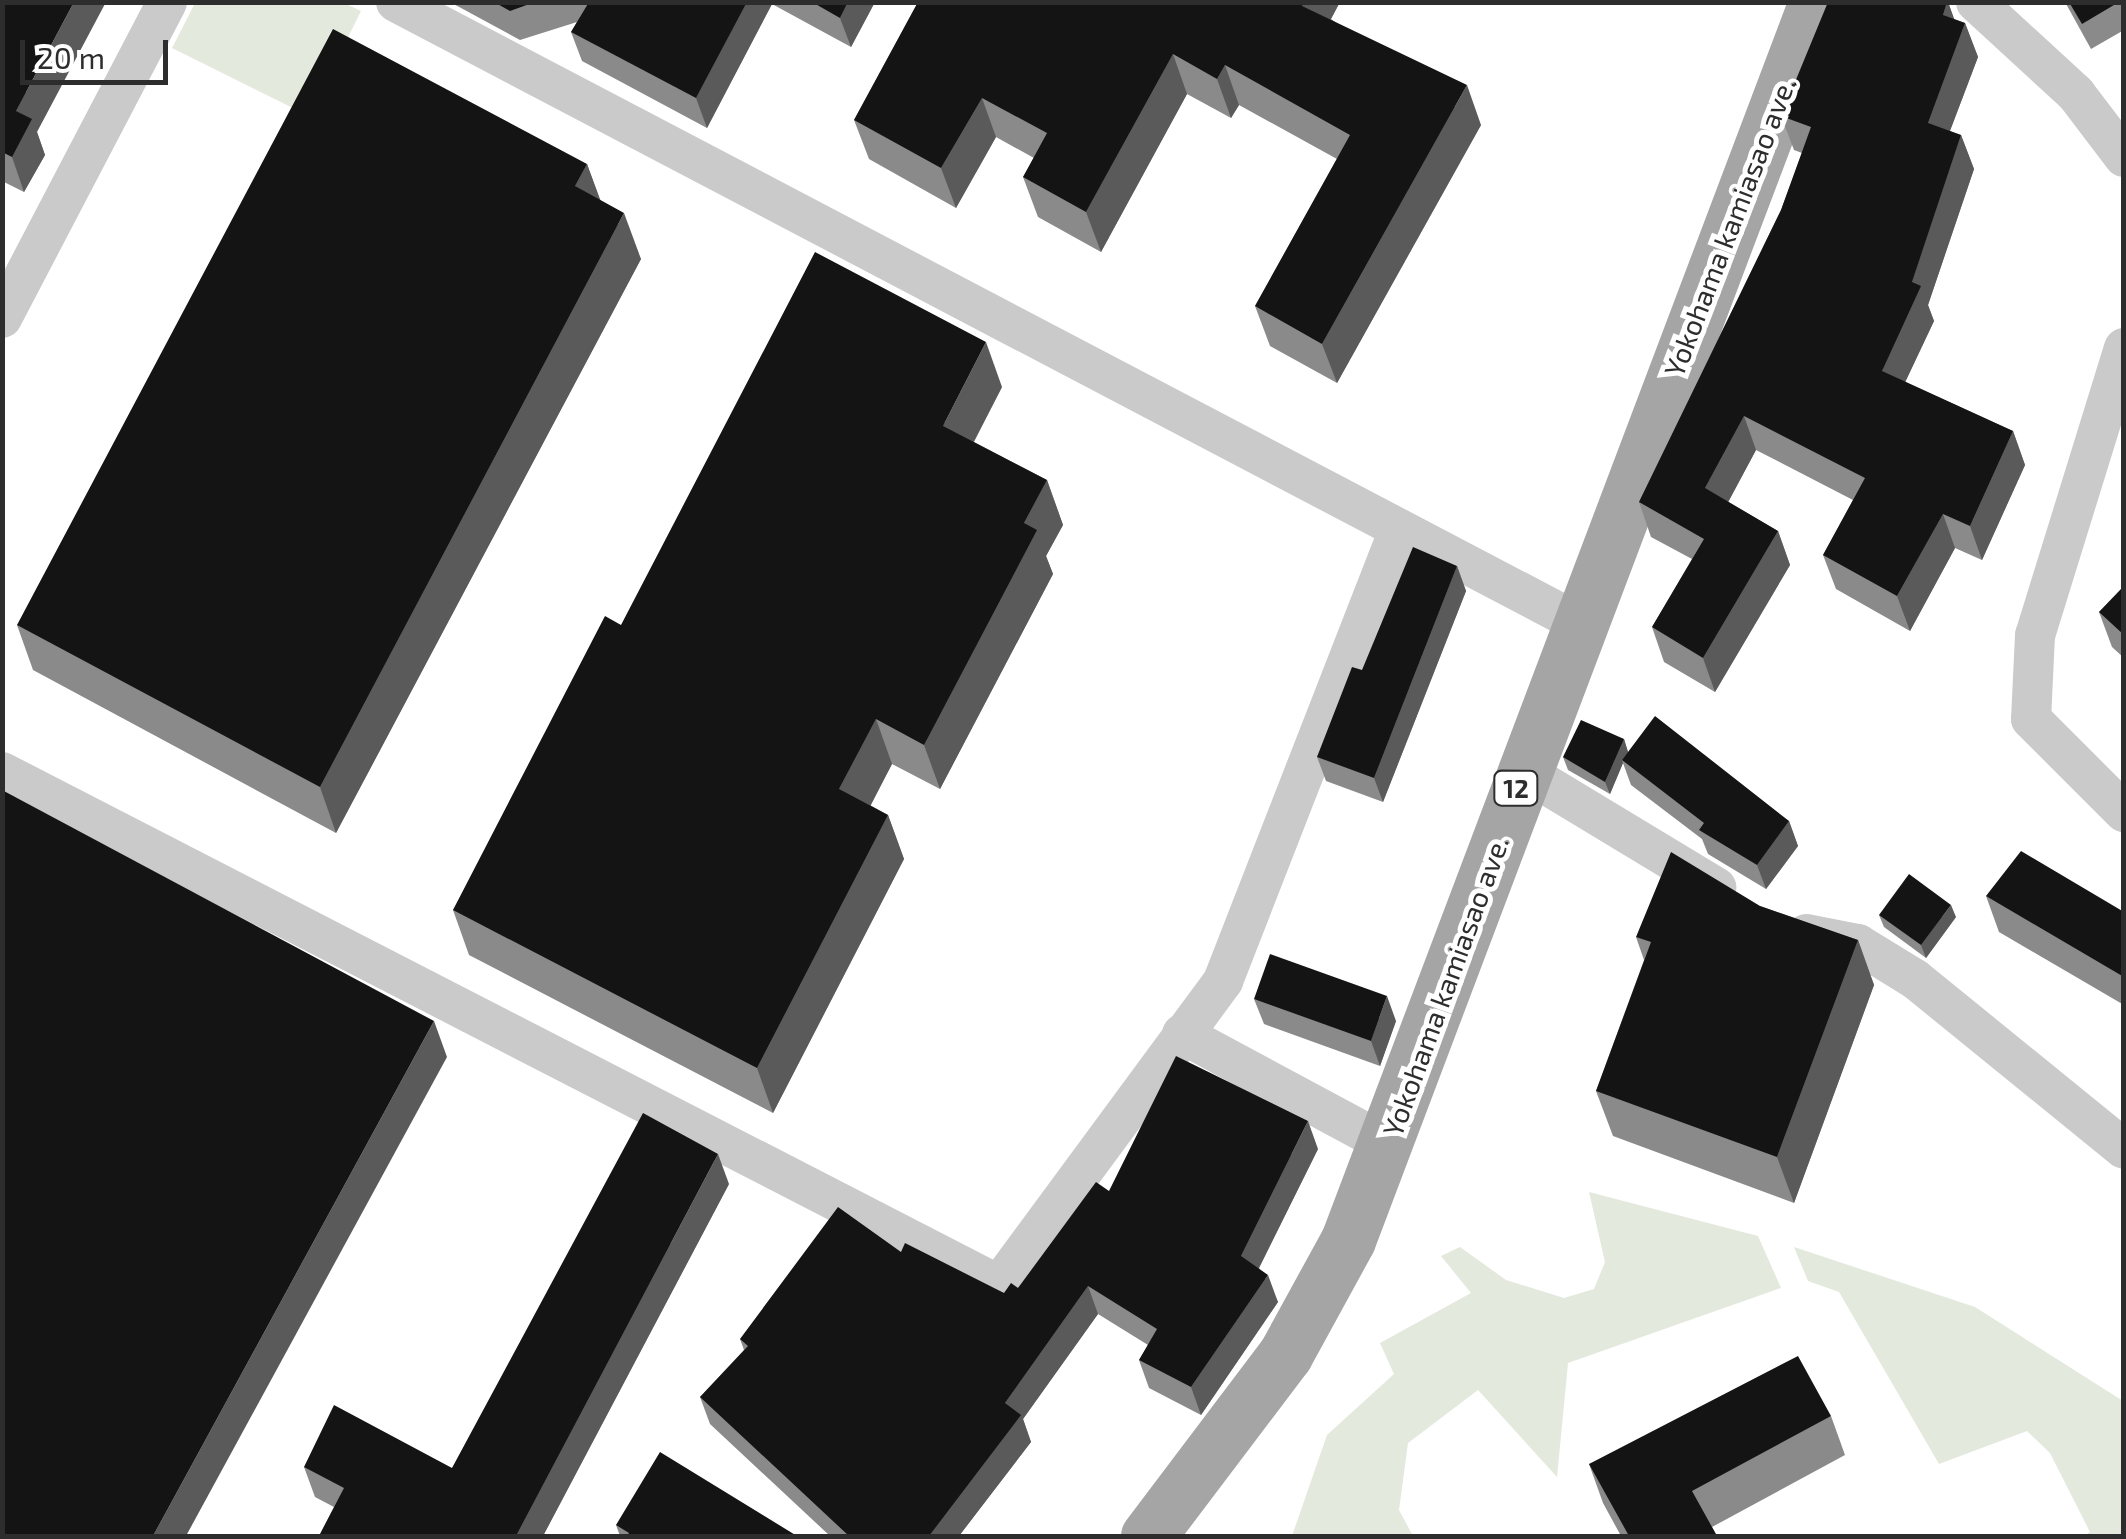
<!DOCTYPE html>
<html>
<head>
<meta charset="utf-8">
<style>
  body { margin:0 }
  #map { position:relative; width:2126px; height:1539px; overflow:hidden; background:#fff; font-family:"Exo 2",sans-serif }
  div>[style] { position:absolute }
  .green>* { inset:0; background:#e3e9dc }
  .minor>* { height:40px; margin:-20px; padding:0 20px; transform-origin:20px; border-radius:20px; background:#cacaca }
  .primary>* { height:55px; margin:-27.5px; padding:0 27.5px; transform-origin:27.5px; border-radius:27.5px; background:#a5a5a5 }
  .wall>* { inset:0; background:#8a8a8a }
  .shaded-wall>* { inset:0; background:#5a5a5a }
  .building>* { inset:0; background:#141414 }
  span { translate:-50% -50%; white-space:nowrap; text-align:center; line-height:1.15; -webkit-text-stroke:10px #fff; paint-order:stroke }
  .shield-label span { padding:2px 8px; background:#fff; border:2px solid; border-radius:8px; -webkit-text-stroke-width:0 }
  .shield-label { font-size:25px; color:#2d2d2d; font-weight:700 }
  .street-label { font-size:28px; color:#2d2d2d }
  .frame { position:absolute; inset:0; border:5px solid #2d2d2d; pointer-events:none }
  .scale { position:absolute; left:20px; top:40px; width:148px; height:45px; box-sizing:border-box; border:5px solid #2d2d2d; border-top:0; padding-left:12px; font-size:30px; line-height:35px; white-space:nowrap; color:#2d2d2d; -webkit-text-stroke:8px #fff; paint-order:stroke }
</style>
</head>
<body>
<div id="map">
  <div class="green">
    <div style="clip-path:polygon(195px 3px,344px 3px,361px 11px,309px 116px,172px 48px)"></div>
    <div style="clip-path:polygon(1589px 1192px,1758px 1236px,1781px 1288px,1568px 1363px,1557px 1477px,1478px 1390px,1408px 1443px,1399px 1510px,1413px 1536px,1292px 1536px,1327px 1435px,1394px 1374px,1380px 1343px,1471px 1293px,1441px 1256px,1460px 1247px,1506px 1280px,1564px 1298px,1594px 1289px,1605px 1262px)"></div>
    <div style="clip-path:polygon(1794px 1247px,1975px 1307px,2123px 1401px,2123px 1536px,2084px 1536px,2090px 1532px,2050px 1453px,2027px 1431px,1939px 1464px,1839px 1292px,1808px 1281px)"></div>
  </div>
  <div class="minor">
    <div style="left:396px;top:2px;width:1332px;rotate:27.7deg"></div>
    <div style="left:1976px;top:2px;width:136px;rotate:42.6deg"></div>
    <div style="left:2076px;top:94px;width:79px;rotate:52.7deg"></div>
    <div style="left:2px;top:318px;width:356px;rotate:-62.4deg"></div>
    <div style="left:2124px;top:348px;width:300px;rotate:107.2deg"></div>
    <div style="left:2035px;top:635px;width:84px;rotate:92.7deg"></div>
    <div style="left:2031px;top:719px;width:132px;rotate:45deg"></div>
    <div style="left:1522px;top:770px;width:227px;rotate:31.1deg"></div>
    <div style="left:2px;top:772px;width:1121px;rotate:27.23deg"></div>
    <div style="left:999px;top:1285px;width:378px;rotate:-53.6deg"></div>
    <div style="left:1223px;top:981px;width:484px;rotate:-68.7deg"></div>
    <div style="left:1806px;top:934px;width:53px;rotate:10.9deg"></div>
    <div style="left:1858px;top:944px;width:67px;rotate:31.6deg"></div>
    <div style="left:1915px;top:979px;width:269px;rotate:39.1deg"></div>
    <div style="left:1182px;top:1034px;width:234px;rotate:28.3deg"></div>
  </div>
  <div class="primary">
    <div style="left:1148px;top:1536px;width:227px;rotate:-52.9deg"></div>
    <div style="left:1285px;top:1355px;width:131px;rotate:-61.3deg"></div>
    <div style="left:1348px;top:1240px;width:1324px;rotate:-69.29deg"></div>
  </div>
  <div class="wall">
    <div style="clip-path:polygon(2px 2px,37px 132px,45px 155px,24px 192px,2px 181px)"></div>
    <div style="clip-path:polygon(450px 2px,875px 2px,851px 47px,772px 4px,707px 128px,582px 61px,571px 32px,577px 22px,520px 40px)"></div>
    <div style="clip-path:polygon(918px 2px,1340px 2px,1331px 19px,1481px 125px,1337px 383px,1270px 346px,1255px 306px,1337px 159px,1239px 105px,1231px 118px,1187px 94px,1101px 252px,1038px 217px,1023px 177px,1034px 158px,996px 137px,956px 208px,869px 159px,854px 120px)"></div>
    <div style="clip-path:polygon(1948px 2px,1954px 19px,1965px 23px,1978px 57px,1950px 131px,1961px 135px,1974px 169px,1928px 305px,1934px 321px,1905px 382px,2013px 431px,2025px 465px,1982px 560px,1955px 548px,1910px 631px,1836px 589px,1823px 555px,1853px 500px,1756px 450px,1728px 502px,1778px 531px,1790px 565px,1715px 692px,1664px 662px,1652px 627px,1692px 559px,1651px 537px,1639px 502px,1781px 210px,1802px 153px,1794px 150px,1781px 116px)"></div>
    <div style="clip-path:polygon(2065px 2px,2124px 2px,2124px 30px,2091px 49px)"></div>
    <div style="clip-path:polygon(587px 164px,600px 200px,641px 259px,336px 833px,33px 670px,17px 625px)"></div>
    <div style="clip-path:polygon(1002px 387px,974px 442px,1047px 480px,1063px 525px,1046px 556px,1053px 574px,940px 789px,892px 764px,870px 805px,888px 815px,904px 859px,773px 1113px,469px 955px,453px 910px,621px 625px)"></div>
    <div style="clip-path:polygon(1457px 566px,1466px 591px,1383px 802px,1326px 781px,1317px 757px,1362px 670px)"></div>
    <div style="clip-path:polygon(2124px 586px,2124px 658px,2112px 647px,2099px 612px)"></div>
    <div style="clip-path:polygon(1624px 739px,1628px 752px,1789px 821px,1798px 846px,1766px 889px,1708px 854px,1702px 839px,1631px 785px,1623px 763px,1610px 794px,1568px 770px,1563px 757px)"></div>
    <div style="clip-path:polygon(1986px 896px,2124px 912px,2124px 1005px,1999px 932px)"></div>
    <div style="clip-path:polygon(1760px 906px,1858px 940px,1874px 985px,1794px 1203px,1613px 1136px,1596px 1091px,1644px 960px,1636px 937px)"></div>
    <div style="clip-path:polygon(1879px 915px,1956px 917px,1926px 958px,1884px 927px)"></div>
    <div style="clip-path:polygon(1254px 999px,1396px 1021px,1380px 1066px,1264px 1024px)"></div>
    <div style="clip-path:polygon(1318px 1149px,1259px 1268px,1278px 1302px,1201px 1415px,1149px 1388px,1139px 1360px,1148px 1345px,1098px 1314px,1023px 1419px,1031px 1442px,959px 1536px,830px 1536px,710px 1424px,700px 1397px,744px 1350px,740px 1339px,901px 1252px,1004px 1293px,1018px 1288px,1109px 1191px)"></div>
    <div style="clip-path:polygon(729px 1184px,543px 1536px,319px 1536px,334px 1507px,315px 1497px,304px 1467px,452px 1468px)"></div>
    <div style="clip-path:polygon(1831px 1416px,1845px 1455px,1712px 1527px,1717px 1536px,1621px 1536px,1603px 1503px,1589px 1464px)"></div>
    <div style="clip-path:polygon(616px 1525px,797px 1536px,620px 1536px)"></div>
  </div>
  <div class="shaded-wall">
    <div style="clip-path:polygon(74px 2px,106px 2px,37px 132px,45px 155px,24px 192px,12px 157px,16px 111px)"></div>
    <div style="clip-path:polygon(747px 2px,772px 2px,772px 4px,707px 128px,696px 98px)"></div>
    <div style="clip-path:polygon(848px 2px,875px 2px,851px 47px,840px 18px)"></div>
    <div style="clip-path:polygon(1304px 2px,1340px 2px,1317px 45px,1302px 6px)"></div>
    <div style="clip-path:polygon(1947px 2px,1948px 2px,1960px 35px,1943px 15px)"></div>
    <div style="clip-path:polygon(1965px 23px,1978px 57px,1940px 157px,1928px 123px)"></div>
    <div style="clip-path:polygon(1173px 54px,1187px 94px,1101px 252px,1086px 212px)"></div>
    <div style="clip-path:polygon(1225px 65px,1239px 105px,1231px 118px,1217px 79px)"></div>
    <div style="clip-path:polygon(1467px 85px,1481px 125px,1337px 383px,1322px 344px)"></div>
    <div style="clip-path:polygon(982px 98px,996px 137px,956px 208px,941px 168px)"></div>
    <div style="clip-path:polygon(1961px 135px,1974px 169px,1928px 305px,1934px 321px,1894px 406px,1882px 371px)"></div>
    <div style="clip-path:polygon(587px 164px,604px 210px,575px 186px)"></div>
    <div style="clip-path:polygon(624px 213px,641px 259px,336px 833px,320px 787px)"></div>
    <div style="clip-path:polygon(986px 342px,1002px 387px,959px 470px,943px 426px)"></div>
    <div style="clip-path:polygon(1744px 416px,1756px 450px,1717px 523px,1705px 488px)"></div>
    <div style="clip-path:polygon(2013px 431px,2025px 465px,1982px 560px,1970px 526px)"></div>
    <div style="clip-path:polygon(1047px 480px,1063px 525px,1046px 556px,1053px 574px,940px 789px,924px 745px,1024px 523px)"></div>
    <div style="clip-path:polygon(1943px 514px,1955px 548px,1910px 631px,1897px 596px)"></div>
    <div style="clip-path:polygon(1778px 531px,1790px 565px,1715px 692px,1703px 658px)"></div>
    <div style="clip-path:polygon(1457px 566px,1466px 591px,1383px 802px,1374px 778px)"></div>
    <div style="clip-path:polygon(876px 719px,892px 764px,856px 834px,839px 789px)"></div>
    <div style="clip-path:polygon(1624px 739px,1628px 752px,1622px 760px,1623px 763px,1610px 794px,1605px 782px)"></div>
    <div style="clip-path:polygon(888px 815px,904px 859px,773px 1113px,757px 1068px)"></div>
    <div style="clip-path:polygon(1789px 821px,1798px 846px,1766px 889px,1757px 865px)"></div>
    <div style="clip-path:polygon(1951px 905px,1956px 917px,1926px 958px,1921px 945px)"></div>
    <div style="clip-path:polygon(1858px 940px,1874px 985px,1794px 1203px,1777px 1157px)"></div>
    <div style="clip-path:polygon(1387px 996px,1396px 1021px,1380px 1066px,1371px 1041px)"></div>
    <div style="clip-path:polygon(434px 1021px,447px 1057px,186px 1536px,153px 1536px)"></div>
    <div style="clip-path:polygon(1308px 1121px,1318px 1149px,1251px 1284px,1241px 1256px)"></div>
    <div style="clip-path:polygon(718px 1154px,729px 1184px,543px 1536px,516px 1536px)"></div>
    <div style="clip-path:polygon(1268px 1275px,1278px 1302px,1201px 1415px,1191px 1387px)"></div>
    <div style="clip-path:polygon(1088px 1286px,1098px 1314px,1023px 1419px,1031px 1442px,959px 1536px,929px 1536px,1005px 1403px)"></div>
  </div>
  <div class="building">
    <div style="clip-path:polygon(2px 2px,74px 2px,16px 111px,32px 119px,12px 157px,2px 152px)"></div>
    <div style="clip-path:polygon(494px 2px,535px 2px,510px 11px)"></div>
    <div style="clip-path:polygon(589px 2px,747px 2px,696px 98px,571px 32px)"></div>
    <div style="clip-path:polygon(812px 2px,848px 2px,840px 18px)"></div>
    <div style="clip-path:polygon(918px 2px,1304px 2px,1302px 6px,1467px 85px,1322px 344px,1255px 306px,1350px 135px,1225px 65px,1217px 79px,1173px 54px,1086px 212px,1023px 177px,1047px 133px,982px 98px,941px 168px,854px 120px)"></div>
    <div style="clip-path:polygon(1828px 2px,1947px 2px,1943px 15px,1965px 23px,1928px 123px,1961px 135px,1912px 282px,1921px 286px,1882px 371px,2013px 431px,1970px 526px,1943px 514px,1897px 596px,1823px 555px,1865px 478px,1744px 416px,1705px 488px,1778px 531px,1703px 658px,1652px 627px,1704px 539px,1639px 502px,1781px 210px,1811px 127px,1781px 116px)"></div>
    <div style="clip-path:polygon(2069px 2px,2119px 2px,2082px 24px)"></div>
    <div style="clip-path:polygon(333px 29px,587px 164px,575px 186px,624px 213px,320px 787px,17px 625px)"></div>
    <div style="clip-path:polygon(815px 252px,986px 342px,943px 426px,1047px 480px,1024px 523px,1037px 530px,924px 745px,876px 719px,839px 789px,888px 815px,757px 1068px,453px 910px,605px 616px,621px 625px)"></div>
    <div style="clip-path:polygon(1413px 547px,1457px 566px,1374px 778px,1317px 757px,1352px 667px,1362px 670px)"></div>
    <div style="clip-path:polygon(2124px 586px,2124px 635px,2099px 612px)"></div>
    <div style="clip-path:polygon(1655px 716px,1789px 821px,1757px 865px,1699px 830px,1704px 823px,1622px 760px)"></div>
    <div style="clip-path:polygon(1581px 720px,1624px 739px,1605px 782px,1563px 757px)"></div>
    <div style="clip-path:polygon(2px 790px,434px 1021px,153px 1536px,2px 1536px)"></div>
    <div style="clip-path:polygon(2021px 851px,2124px 912px,2124px 977px,1986px 896px)"></div>
    <div style="clip-path:polygon(1671px 852px,1760px 906px,1858px 940px,1777px 1157px,1596px 1091px,1651px 942px,1636px 937px)"></div>
    <div style="clip-path:polygon(1909px 874px,1951px 905px,1921px 945px,1879px 915px)"></div>
    <div style="clip-path:polygon(1270px 954px,1387px 996px,1371px 1041px,1254px 999px)"></div>
    <div style="clip-path:polygon(1176px 1056px,1308px 1121px,1241px 1256px,1268px 1275px,1191px 1387px,1139px 1360px,1157px 1329px,1088px 1286px,1005px 1403px,1021px 1415px,929px 1536px,849px 1536px,700px 1397px,748px 1346px,740px 1339px,838px 1207px,901px 1252px,905px 1243px,1004px 1293px,1011px 1283px,1018px 1288px,1096px 1182px,1109px 1191px)"></div>
    <div style="clip-path:polygon(643px 1113px,718px 1154px,516px 1536px,319px 1536px,344px 1488px,304px 1467px,334px 1405px,452px 1468px)"></div>
    <div style="clip-path:polygon(1798px 1356px,1831px 1416px,1692px 1491px,1717px 1536px,1629px 1536px,1589px 1464px)"></div>
    <div style="clip-path:polygon(660px 1452px,797px 1536px,627px 1536px,629px 1533px,616px 1525px)"></div>
  </div>
  <div class="shield-label">
    <span style="left:1516px;top:788px">12</span>
  </div>
  <div class="street-label">
    <span style="left:1729px;top:227px;rotate:-69deg">Yokohama kamiasao ave.</span>
    <span style="left:1445px;top:986px;rotate:-70deg">Yokohama kamiasao ave.</span>
  </div>
  <div class="frame"></div>
  <div class="scale">20 m</div>
</div>
</body>
</html>
